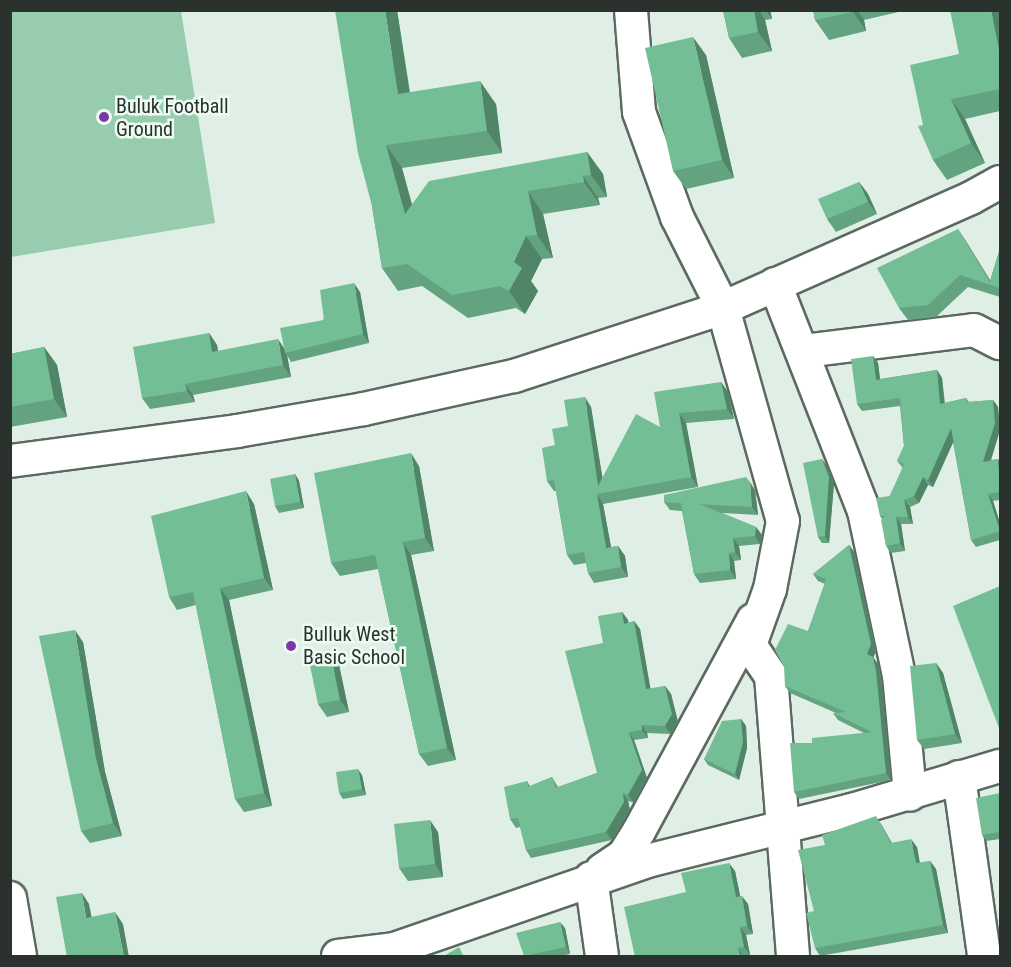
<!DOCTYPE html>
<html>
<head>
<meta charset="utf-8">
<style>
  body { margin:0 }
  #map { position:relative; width:1011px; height:967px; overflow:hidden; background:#dfefe5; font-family:"Roboto Condensed",sans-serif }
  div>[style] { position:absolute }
  .green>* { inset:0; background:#98ccae }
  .roads { filter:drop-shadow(2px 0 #5c6961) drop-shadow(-2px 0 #5c6961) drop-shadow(0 2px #5c6961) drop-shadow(0 -2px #5c6961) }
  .minor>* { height:32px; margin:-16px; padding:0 16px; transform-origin:16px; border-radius:16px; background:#fff }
  .wall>* { inset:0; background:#64a380 }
  .shaded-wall>* { inset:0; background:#518568 }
  .building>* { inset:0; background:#74be95 }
  .dots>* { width:16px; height:16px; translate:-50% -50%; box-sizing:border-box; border:3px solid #ecfcf2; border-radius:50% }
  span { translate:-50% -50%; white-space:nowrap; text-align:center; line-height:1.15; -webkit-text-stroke:5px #ecfcf2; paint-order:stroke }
  .poi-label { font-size:20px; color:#2b312d }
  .left { translate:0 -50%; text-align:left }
  .frame { position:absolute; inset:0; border:12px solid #2b312d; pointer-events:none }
</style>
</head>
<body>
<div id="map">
  <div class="green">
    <div style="clip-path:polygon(11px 10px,181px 11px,215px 223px,11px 257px)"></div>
  </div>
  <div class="roads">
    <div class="minor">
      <div style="left:631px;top:10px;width:102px;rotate:85.5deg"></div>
      <div style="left:639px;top:112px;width:112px;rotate:70.1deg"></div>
      <div style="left:677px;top:217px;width:102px;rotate:63.2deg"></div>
      <div style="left:723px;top:308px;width:221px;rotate:74.3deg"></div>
      <div style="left:783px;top:521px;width:69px;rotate:100.8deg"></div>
      <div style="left:770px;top:589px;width:59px;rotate:109.7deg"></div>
      <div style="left:750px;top:645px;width:37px;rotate:56deg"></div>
      <div style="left:771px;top:676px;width:281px;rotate:85.5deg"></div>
      <div style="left:775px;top:284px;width:244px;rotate:68.6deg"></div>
      <div style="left:864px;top:511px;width:168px;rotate:78deg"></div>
      <div style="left:899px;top:675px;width:120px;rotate:84.7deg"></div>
      <div style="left:804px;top:351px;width:171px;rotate:-7deg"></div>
      <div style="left:974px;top:330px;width:29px;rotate:27deg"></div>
      <div style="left:10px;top:461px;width:229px;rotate:-7.5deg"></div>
      <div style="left:237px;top:431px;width:129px;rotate:-9.8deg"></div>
      <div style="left:364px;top:409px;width:154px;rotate:-12.4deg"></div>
      <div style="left:514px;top:376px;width:220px;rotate:-18deg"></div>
      <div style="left:723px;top:308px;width:271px;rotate:-23.9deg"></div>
      <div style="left:971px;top:198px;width:33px;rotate:-29deg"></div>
      <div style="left:959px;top:777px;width:181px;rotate:82deg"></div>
      <div style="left:602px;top:870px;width:27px;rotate:-34deg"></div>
      <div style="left:624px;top:855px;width:28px;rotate:-58deg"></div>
      <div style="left:639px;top:831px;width:240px;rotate:-61.6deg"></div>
      <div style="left:591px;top:878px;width:79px;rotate:82deg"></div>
      <div style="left:10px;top:898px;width:59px;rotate:80.2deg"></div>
      <div style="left:338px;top:956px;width:56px;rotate:-7.1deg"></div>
      <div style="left:394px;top:949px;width:272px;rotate:-19.1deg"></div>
      <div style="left:651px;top:860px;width:207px;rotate:-14deg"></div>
      <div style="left:852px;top:810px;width:154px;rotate:-16.6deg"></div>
    </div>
  </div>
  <div class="wall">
    <div style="clip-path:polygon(397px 10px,410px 92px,496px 104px,502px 153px,402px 168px,412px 204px,587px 152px,603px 174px,607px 197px,598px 198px,600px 205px,543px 214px,553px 258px,542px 259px,531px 281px,538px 291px,525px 314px,516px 308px,468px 318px,422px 286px,398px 291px,382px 268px,372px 206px)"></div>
    <div style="clip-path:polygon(723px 10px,770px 10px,772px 19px,765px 20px,772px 51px,742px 58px,729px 38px)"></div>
    <div style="clip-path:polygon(813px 10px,907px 10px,864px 20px,866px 31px,829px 40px,815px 20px)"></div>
    <div style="clip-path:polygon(1000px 10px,1000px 111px,965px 119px,985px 163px,947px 180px,933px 160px,923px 125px,959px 54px)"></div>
    <div style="clip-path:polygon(706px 55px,734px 178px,686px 189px,673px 171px)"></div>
    <div style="clip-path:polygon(859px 182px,868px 194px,877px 214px,836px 232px,827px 219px)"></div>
    <div style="clip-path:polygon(958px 229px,990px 281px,1000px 248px,1000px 297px,968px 287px,936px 317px,908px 320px,899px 308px)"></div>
    <div style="clip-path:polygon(360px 292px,369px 343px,291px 362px,287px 355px,291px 377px,193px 395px,195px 402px,150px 409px,142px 398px,209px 333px,217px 345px,218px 351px,284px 349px)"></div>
    <div style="clip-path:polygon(44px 347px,57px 365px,67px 417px,10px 427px,10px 354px)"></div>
    <div style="clip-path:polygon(873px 356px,878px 363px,880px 379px,937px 370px,942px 378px,945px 403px,966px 398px,969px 402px,993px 400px,998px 407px,1000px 430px,991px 460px,998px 459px,1000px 463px,1000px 500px,993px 501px,1000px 523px,1000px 540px,976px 547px,971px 540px,953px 442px,933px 487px,928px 485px,919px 503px,910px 507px,913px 524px,901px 524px,905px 551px,891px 553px,886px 546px,882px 519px,880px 516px,903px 468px,897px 461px,904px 446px,900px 406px,862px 411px,857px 404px)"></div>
    <div style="clip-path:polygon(721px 382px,728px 392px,734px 419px,686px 423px,698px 487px,603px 504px,611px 547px,618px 546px,625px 556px,628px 577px,594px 583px,588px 573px,586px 563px,574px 565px,567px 555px,556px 491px,554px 491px,547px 481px,555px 445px,568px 426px,591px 407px,602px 478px,660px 427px)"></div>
    <div style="clip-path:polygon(419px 466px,434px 551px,411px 555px,456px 760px,428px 766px,419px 754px,378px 569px,340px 576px,331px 563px)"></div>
    <div style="clip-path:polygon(827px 466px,834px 483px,829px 543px,822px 543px,818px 537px)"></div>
    <div style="clip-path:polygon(295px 474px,299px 481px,304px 508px,279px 513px,275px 506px)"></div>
    <div style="clip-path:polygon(755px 490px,758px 515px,722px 513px,756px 527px,762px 535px,760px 544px,739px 546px,741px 560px,734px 561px,736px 579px,700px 583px,694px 574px,682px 511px,670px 510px,664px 502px)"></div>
    <div style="clip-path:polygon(254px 504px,273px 590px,229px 600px,272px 806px,244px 812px,235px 799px,196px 605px,177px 610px,169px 597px)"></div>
    <div style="clip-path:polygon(849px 545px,854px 552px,876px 651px,873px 657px,878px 664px,881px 678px,891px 780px,799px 799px,794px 792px,812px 743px,864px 733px,838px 720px,833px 713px,836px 713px,790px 693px,785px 686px,808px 631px,825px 584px,818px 581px,813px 574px)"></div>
    <div style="clip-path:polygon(622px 612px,628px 620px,628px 623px,634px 621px,640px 629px,650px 689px,665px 686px,671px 694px,678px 722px,671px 734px,647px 733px,648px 738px,634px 740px,647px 778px,634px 803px,628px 801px,630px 810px,612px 840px,531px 858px,526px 850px,520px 827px,516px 828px,510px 819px,527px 781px,530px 786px,552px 777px,558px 787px,597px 773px,603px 643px)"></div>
    <div style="clip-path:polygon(83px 642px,105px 772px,122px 836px,90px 843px,81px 831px)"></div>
    <div style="clip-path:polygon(936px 663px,943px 673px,962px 743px,924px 749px,917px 740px)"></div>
    <div style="clip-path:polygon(339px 665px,349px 712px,327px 717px,318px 704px)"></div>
    <div style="clip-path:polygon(741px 719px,746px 726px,747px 748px,739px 780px,708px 765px,704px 759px)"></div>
    <div style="clip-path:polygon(362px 775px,366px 795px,343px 799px,339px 793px)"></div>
    <div style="clip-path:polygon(1000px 794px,1000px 839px,986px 841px,982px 835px)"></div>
    <div style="clip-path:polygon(881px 824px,892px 843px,917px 847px,920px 863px,930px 861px,936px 869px,948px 933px,820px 956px,815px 948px,814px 911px,825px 845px)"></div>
    <div style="clip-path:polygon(438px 832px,443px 877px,408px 881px,399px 868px)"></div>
    <div style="clip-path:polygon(735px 871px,740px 896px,748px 904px,753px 934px,746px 935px,750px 955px,743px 956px,686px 892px)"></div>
    <div style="clip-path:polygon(565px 928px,570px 954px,557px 957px,524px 956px)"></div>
  </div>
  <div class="shaded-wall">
    <div style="clip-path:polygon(385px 10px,397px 10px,413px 116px,398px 94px)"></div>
    <div style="clip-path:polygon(754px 10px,759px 10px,765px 20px,772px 51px,758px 32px)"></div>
    <div style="clip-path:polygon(766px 10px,770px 10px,772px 19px)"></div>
    <div style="clip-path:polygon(852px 10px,857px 10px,864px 20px,866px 31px)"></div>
    <div style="clip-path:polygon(991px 10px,1000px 10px,1000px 52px,999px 50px)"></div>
    <div style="clip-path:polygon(693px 37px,706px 55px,734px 178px,722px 160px)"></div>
    <div style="clip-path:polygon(480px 81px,496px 104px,502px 153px,487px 131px)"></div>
    <div style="clip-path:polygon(951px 99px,965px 119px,985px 163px,971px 143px)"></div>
    <div style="clip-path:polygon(386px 145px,402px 168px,420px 236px,405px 214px)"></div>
    <div style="clip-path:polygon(587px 152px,603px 174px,607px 197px,591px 175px)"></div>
    <div style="clip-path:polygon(583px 176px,598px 198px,600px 205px,584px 182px)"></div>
    <div style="clip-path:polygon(859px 182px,868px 194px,877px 214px,868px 202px)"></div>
    <div style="clip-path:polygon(528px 191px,543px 214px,553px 258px,537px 235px)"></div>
    <div style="clip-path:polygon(958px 229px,966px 241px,993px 285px,992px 285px)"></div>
    <div style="clip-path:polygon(526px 236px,542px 259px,531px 281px,538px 291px,525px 314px,509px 291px,514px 262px)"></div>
    <div style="clip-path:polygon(354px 283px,360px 292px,369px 343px,363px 334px)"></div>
    <div style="clip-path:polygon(209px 333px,217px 345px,220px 364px,212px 352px)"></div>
    <div style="clip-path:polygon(278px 339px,286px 351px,285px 353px,287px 355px,291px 377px,283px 365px)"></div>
    <div style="clip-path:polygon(44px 347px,57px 365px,67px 417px,54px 399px)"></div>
    <div style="clip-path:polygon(873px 356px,878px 363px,881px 387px,876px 380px)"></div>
    <div style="clip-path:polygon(937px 370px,942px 378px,945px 412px,940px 404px)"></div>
    <div style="clip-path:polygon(721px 382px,728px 392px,734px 419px,727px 409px)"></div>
    <div style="clip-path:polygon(185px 384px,193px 395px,195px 402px,187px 391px)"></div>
    <div style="clip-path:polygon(585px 397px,591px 407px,605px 493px,598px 486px)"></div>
    <div style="clip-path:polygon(993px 400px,998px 407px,1000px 430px,988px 469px,983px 462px)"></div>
    <div style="clip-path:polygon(679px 413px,686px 423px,698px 487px,691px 477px)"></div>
    <div style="clip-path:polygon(951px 428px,956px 436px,933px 487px,928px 480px)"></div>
    <div style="clip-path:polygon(411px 453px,419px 466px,434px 551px,425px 538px)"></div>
    <div style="clip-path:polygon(822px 459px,827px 466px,834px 483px,829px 543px,825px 536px)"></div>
    <div style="clip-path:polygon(998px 459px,1000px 463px,1000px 486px)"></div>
    <div style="clip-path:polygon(295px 474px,299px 481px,304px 508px,300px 502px)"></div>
    <div style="clip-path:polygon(923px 477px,928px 485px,919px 503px,914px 496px)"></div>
    <div style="clip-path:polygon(750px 482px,755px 490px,758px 515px,752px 507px)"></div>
    <div style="clip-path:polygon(246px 491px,254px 504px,273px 590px,264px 578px)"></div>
    <div style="clip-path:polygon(597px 494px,603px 504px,613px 558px,606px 548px)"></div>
    <div style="clip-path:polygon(988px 494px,993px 501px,1000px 523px,1000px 530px)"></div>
    <div style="clip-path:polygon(904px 500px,910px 507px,913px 524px,908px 517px)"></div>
    <div style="clip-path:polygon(896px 517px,901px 524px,905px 551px,900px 543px)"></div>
    <div style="clip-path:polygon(756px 527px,762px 535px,760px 544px,755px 536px)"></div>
    <div style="clip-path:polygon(733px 538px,739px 546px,741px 560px,735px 552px)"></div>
    <div style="clip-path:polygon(403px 542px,411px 555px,456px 760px,447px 748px)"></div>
    <div style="clip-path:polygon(849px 545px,854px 552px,876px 651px,872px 661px,867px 654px)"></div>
    <div style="clip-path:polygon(618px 546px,625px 556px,628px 577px,621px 567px)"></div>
    <div style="clip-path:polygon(729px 553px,734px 561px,736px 579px,730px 570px)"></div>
    <div style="clip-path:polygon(220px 588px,229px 600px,272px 806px,264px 793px)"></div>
    <div style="clip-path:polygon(622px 612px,628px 620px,630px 632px,624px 624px)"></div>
    <div style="clip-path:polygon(634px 621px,640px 629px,652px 697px,646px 689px)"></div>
    <div style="clip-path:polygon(75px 630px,83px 642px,105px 772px,122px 836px,113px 823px,96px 759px)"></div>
    <div style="clip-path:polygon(330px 652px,339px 665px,349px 712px,340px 700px)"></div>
    <div style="clip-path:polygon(873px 657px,878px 664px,881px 678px,891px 780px,886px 773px)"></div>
    <div style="clip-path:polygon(936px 663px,943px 673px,962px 743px,955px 734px)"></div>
    <div style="clip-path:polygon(665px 686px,671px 694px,678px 722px,671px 734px,665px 726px)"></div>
    <div style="clip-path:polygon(741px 719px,746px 726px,747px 748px,739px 780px,735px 774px)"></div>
    <div style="clip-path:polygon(642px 725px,647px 733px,648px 738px,642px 730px)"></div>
    <div style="clip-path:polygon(629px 732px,634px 740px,647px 778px,634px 803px,628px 795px)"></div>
    <div style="clip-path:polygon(358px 769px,362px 775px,366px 795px,362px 789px)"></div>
    <div style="clip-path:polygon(623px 793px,628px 801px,630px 810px,612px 840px,606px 832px)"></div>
    <div style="clip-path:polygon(876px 816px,881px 824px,896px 851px,891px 843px)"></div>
    <div style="clip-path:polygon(430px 820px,438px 832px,443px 877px,435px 864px)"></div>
    <div style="clip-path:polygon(911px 839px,917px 847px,921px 871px,916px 863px)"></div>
    <div style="clip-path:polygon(930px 861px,936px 869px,948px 933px,943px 925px)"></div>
    <div style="clip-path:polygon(729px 863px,735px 871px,742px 905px,736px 897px)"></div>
    <div style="clip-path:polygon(82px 893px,89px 904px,94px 929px,86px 918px)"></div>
    <div style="clip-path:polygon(742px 896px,748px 904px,753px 934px,747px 926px)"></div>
    <div style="clip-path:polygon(115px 912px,123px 924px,129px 957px,124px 957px)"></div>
    <div style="clip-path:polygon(560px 922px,565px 928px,570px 954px,566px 947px)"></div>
    <div style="clip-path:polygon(740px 927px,746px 935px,750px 955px,744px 947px)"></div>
    <div style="clip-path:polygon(738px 948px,743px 956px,743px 957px,740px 957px)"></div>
  </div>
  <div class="building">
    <div style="clip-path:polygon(335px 10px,385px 10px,398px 94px,480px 81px,487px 131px,386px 145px,405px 214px,429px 181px,587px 152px,591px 175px,583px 176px,584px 182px,528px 191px,537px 235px,526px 236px,514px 262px,522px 268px,509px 291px,500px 286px,452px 295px,407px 264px,382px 268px,372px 206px,358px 153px)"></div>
    <div style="clip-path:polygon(723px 10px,754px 10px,758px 32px,729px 38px)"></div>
    <div style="clip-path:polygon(813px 10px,852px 10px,853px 12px,815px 20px)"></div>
    <div style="clip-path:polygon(950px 10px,991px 10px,999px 50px,1000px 50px,1000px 89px,951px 99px,971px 143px,933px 160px,918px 126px,923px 125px,910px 65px,959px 54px)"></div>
    <div style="clip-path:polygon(693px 37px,722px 160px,673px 171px,645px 48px)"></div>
    <div style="clip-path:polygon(859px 182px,868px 202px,827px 219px,818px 199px)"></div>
    <div style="clip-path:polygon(958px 229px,990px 282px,1000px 248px,1000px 288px,960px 275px,928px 305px,899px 308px,877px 268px)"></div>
    <div style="clip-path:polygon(354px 283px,363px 334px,285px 353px,280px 328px,324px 320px,320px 290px)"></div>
    <div style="clip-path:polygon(209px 333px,212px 352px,278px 339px,283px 365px,185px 384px,187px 391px,142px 398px,133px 347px)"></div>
    <div style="clip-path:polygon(44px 347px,54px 399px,10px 407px,10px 354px)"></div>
    <div style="clip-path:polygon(873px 356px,876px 380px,937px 370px,940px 404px,966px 398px,967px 402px,993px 400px,995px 423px,983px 462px,998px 459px,1000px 492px,988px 494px,1000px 531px,971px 540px,951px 428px,928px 480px,923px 477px,914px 496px,904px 500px,908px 517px,896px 517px,900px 543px,886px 546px,881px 520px,885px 516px,880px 516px,876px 498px,890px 496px,904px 464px,897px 461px,904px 446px,900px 398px,857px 404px,851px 359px)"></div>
    <div style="clip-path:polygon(721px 382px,727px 409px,679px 413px,691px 477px,597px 494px,606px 548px,618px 546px,621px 567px,588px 573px,584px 552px,567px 555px,554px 480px,547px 481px,542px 448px,555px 445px,552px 429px,568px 426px,564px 400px,585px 397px,598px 486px,636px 414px,660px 427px,654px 392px)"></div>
    <div style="clip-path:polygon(411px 453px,425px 538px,403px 542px,447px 748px,419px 754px,375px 555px,331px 563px,314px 473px)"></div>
    <div style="clip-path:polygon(822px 459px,829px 477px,825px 536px,818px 537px,803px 463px)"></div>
    <div style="clip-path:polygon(295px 474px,300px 502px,275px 506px,270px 479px)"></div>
    <div style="clip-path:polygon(746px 477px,750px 482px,752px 507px,699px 504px,756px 527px,755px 536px,733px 538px,735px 552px,729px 553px,730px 570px,694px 574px,681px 503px,664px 502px,664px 495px)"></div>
    <div style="clip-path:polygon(246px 491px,264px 578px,220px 588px,264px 793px,235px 799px,193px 592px,169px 597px,151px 516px)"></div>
    <div style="clip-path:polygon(849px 545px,871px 644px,867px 654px,873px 657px,876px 671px,886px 773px,794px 792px,790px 743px,812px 743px,812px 738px,872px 732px,833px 713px,846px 712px,785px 686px,784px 667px,775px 650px,788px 624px,808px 631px,826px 579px,813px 574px)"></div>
    <div style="clip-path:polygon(1000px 586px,1000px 731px,953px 606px)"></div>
    <div style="clip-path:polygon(622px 612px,624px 624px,634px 621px,646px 689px,665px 686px,672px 714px,665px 726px,642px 725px,642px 730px,629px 732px,642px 770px,628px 795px,623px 793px,624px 802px,606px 832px,526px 850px,518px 818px,510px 819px,504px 787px,527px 781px,528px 787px,552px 777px,556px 788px,597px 773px,565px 651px,603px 643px,598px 616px)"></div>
    <div style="clip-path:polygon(75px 630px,96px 759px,113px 823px,81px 831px,39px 636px)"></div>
    <div style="clip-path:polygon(330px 652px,340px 700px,318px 704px,308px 656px)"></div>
    <div style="clip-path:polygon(936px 663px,955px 734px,917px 740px,910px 666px)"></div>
    <div style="clip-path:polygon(741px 719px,743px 742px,735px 774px,704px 759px,722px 721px)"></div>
    <div style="clip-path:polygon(358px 769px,362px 789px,339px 793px,336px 772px)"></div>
    <div style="clip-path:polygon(1000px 793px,1000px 832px,982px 835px,976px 798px)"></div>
    <div style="clip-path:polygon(876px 816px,891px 843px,911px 839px,916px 863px,930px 861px,943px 925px,815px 948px,806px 913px,814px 911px,798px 850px,825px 845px,822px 835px)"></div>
    <div style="clip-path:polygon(430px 820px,435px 864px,399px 868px,394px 824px)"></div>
    <div style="clip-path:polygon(729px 863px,736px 897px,742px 896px,747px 926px,740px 927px,744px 947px,738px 948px,740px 957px,635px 957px,624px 907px,686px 892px,681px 873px)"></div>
    <div style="clip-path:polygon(82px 893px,86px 918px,115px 912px,124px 957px,67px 957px,56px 897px)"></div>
    <div style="clip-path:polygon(560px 922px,566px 947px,524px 956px,516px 933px)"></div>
    <div style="clip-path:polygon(459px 947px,464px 957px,442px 957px)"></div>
  </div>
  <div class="dots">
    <div style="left:104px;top:117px;background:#7c38ab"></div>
    <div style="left:291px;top:646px;background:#7c38ab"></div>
  </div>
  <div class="poi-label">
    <span class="left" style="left:116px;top:118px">Buluk Football<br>Ground</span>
    <span class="left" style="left:303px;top:646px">Bulluk West<br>Basic School</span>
  </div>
  <div class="frame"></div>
</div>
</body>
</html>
